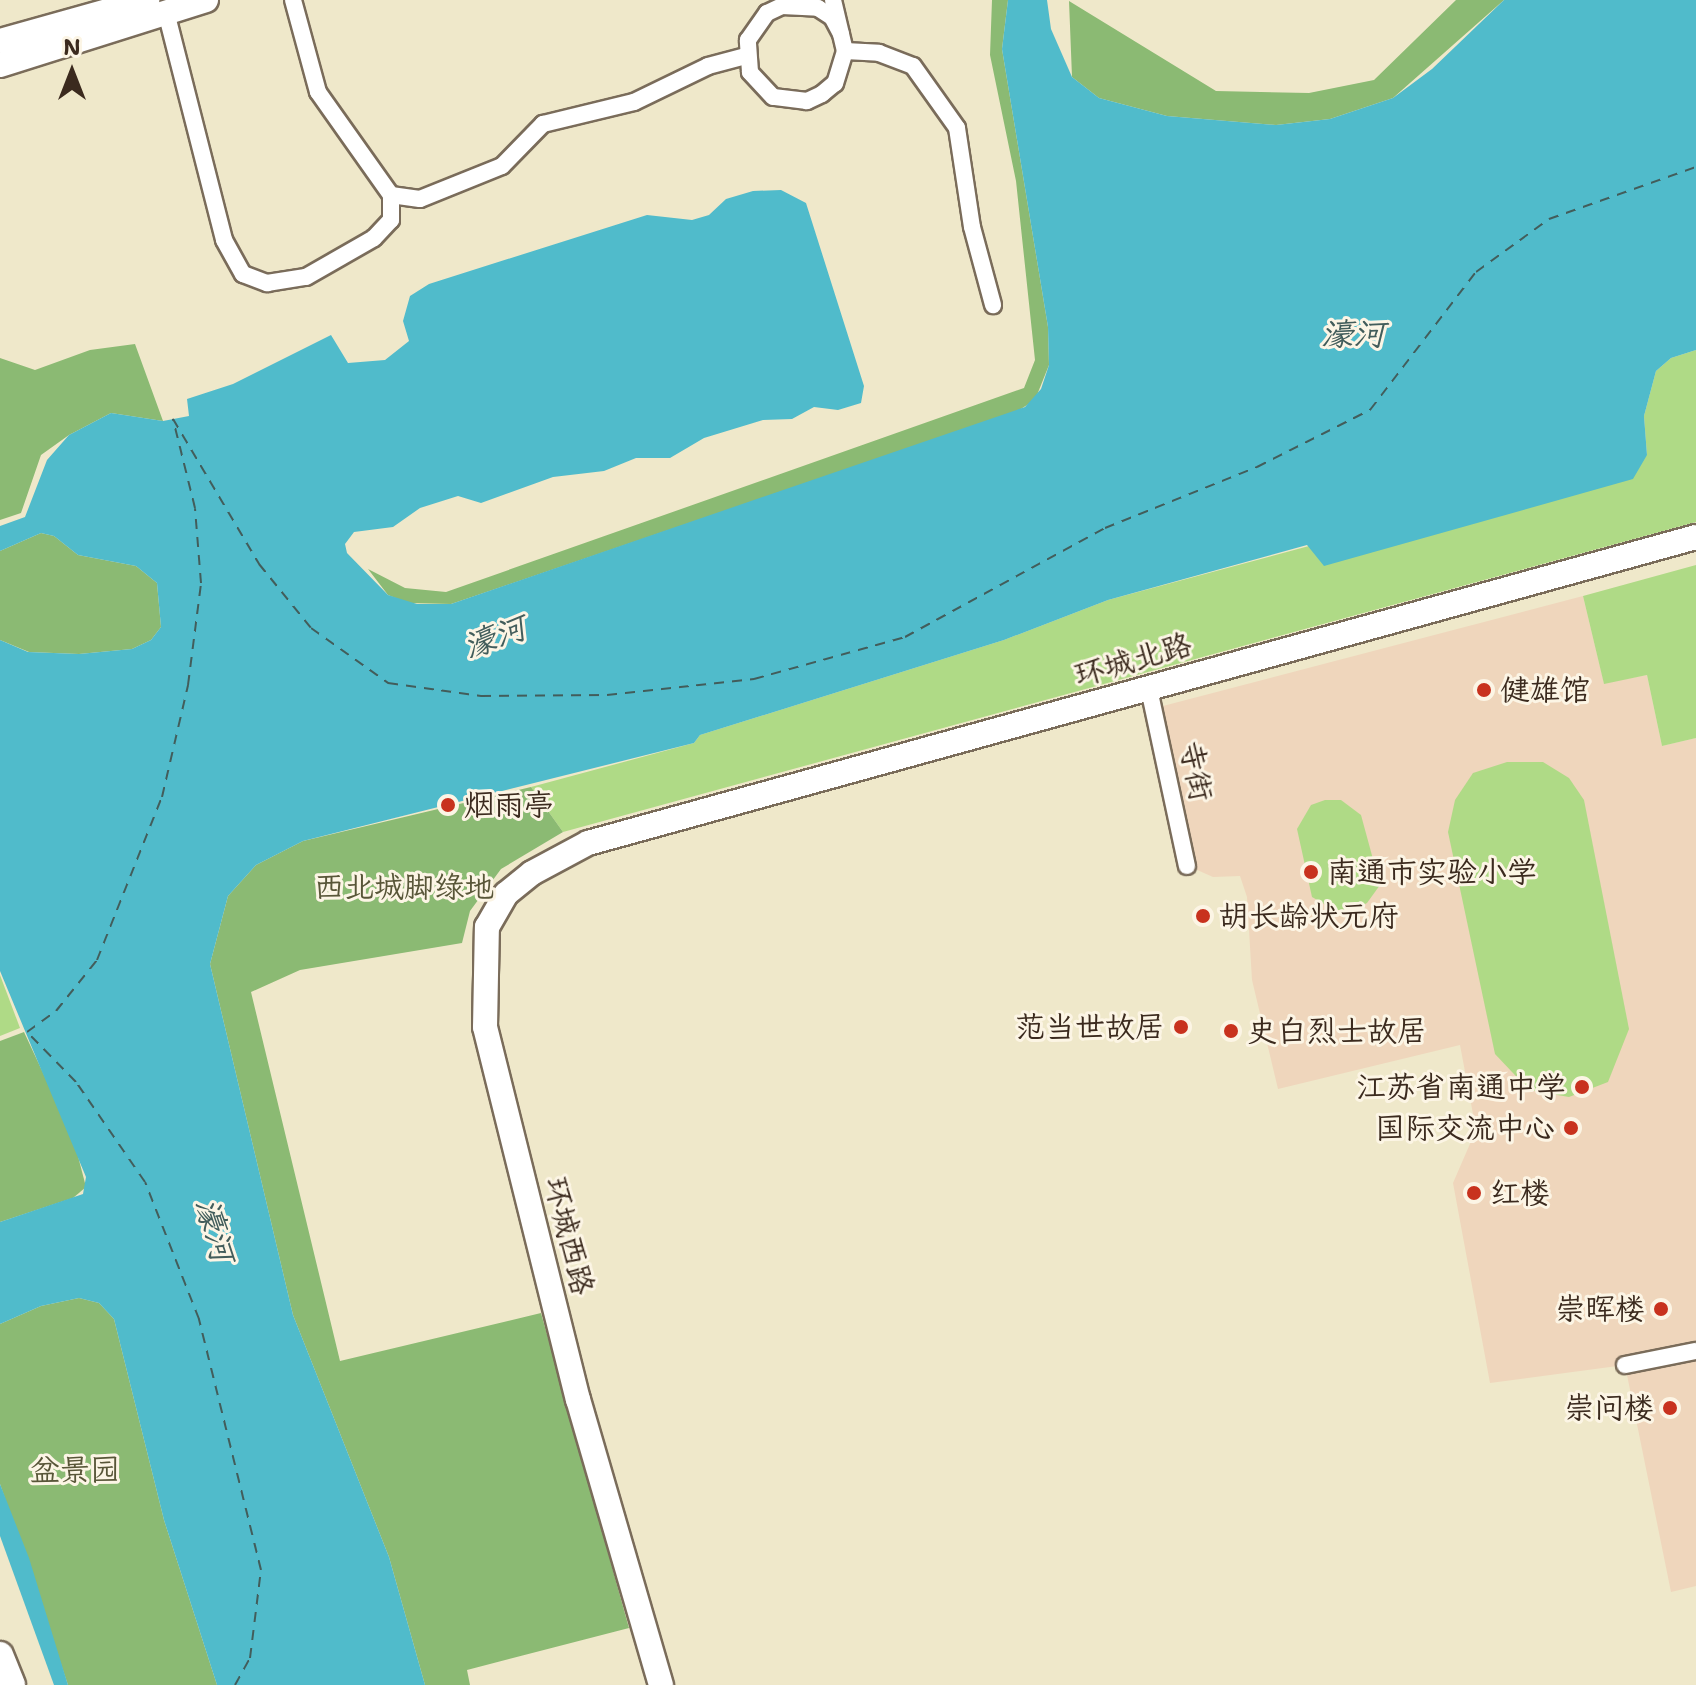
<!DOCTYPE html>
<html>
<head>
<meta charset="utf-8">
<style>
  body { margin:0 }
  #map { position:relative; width:1696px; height:1685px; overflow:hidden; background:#efe8ca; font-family:"Shantell Sans","LXGW WenKai TC",sans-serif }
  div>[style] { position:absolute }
  .built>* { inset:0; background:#efd6bc }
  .green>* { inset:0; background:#afda86 }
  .forest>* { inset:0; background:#8bba73 }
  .water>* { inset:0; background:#50bbcb }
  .ferry>* { height:2px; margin-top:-1px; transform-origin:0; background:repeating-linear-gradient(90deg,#425d5b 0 10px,transparent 0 18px) }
  .roads { filter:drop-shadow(2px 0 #7a6c5a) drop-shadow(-2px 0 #7a6c5a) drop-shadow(0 2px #7a6c5a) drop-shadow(0 -2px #7a6c5a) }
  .street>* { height:16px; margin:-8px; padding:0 8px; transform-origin:8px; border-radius:8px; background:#fff }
  .secondary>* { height:24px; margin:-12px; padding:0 12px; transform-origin:12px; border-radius:12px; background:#fff }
  .primary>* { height:26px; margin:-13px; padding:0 13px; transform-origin:13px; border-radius:13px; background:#fff }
  .dots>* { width:22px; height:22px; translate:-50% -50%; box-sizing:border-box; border:4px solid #fcf5e5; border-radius:50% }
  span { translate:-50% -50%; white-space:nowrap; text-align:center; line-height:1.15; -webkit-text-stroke:6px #fcf5e5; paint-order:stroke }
  .street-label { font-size:30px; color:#3b2a1e }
  .poi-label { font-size:30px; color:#3b2a1e }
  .left { translate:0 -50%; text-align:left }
  .right { translate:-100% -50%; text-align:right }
  .park-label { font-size:30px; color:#585638 }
  .water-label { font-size:32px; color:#425d5b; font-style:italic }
  .north { position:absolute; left:32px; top:32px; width:80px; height:80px; -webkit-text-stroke:6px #fcf5e5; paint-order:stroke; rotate:0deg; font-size:22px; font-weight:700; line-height:32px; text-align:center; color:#3b2a1e }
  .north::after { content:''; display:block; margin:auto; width:28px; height:36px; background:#3b2a1e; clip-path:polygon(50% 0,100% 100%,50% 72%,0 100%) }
</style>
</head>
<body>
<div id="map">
  <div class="built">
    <div style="clip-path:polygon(1583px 596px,1604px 683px,1647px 675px,1662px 746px,1696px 738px,1696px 1586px,1671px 1592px,1625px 1365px,1490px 1383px,1453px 1183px,1476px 1130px,1460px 1045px,1278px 1089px,1252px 980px,1247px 897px,1240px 876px,1213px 877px,1195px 869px,1163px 706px)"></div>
  </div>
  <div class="green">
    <div style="clip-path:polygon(1696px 350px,1696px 522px,563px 832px,531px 787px,694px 743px,700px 735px,1004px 640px,1108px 600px,1647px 455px,1644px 416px,1656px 371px,1671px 358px)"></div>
    <div style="clip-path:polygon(1696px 565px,1696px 738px,1662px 746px,1647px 675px,1604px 684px,1583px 596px)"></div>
    <div style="clip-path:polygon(1507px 762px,1543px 762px,1569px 778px,1584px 800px,1629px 1029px,1608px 1082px,1569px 1097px,1529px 1090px,1495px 1054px,1448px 832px,1455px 800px,1473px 773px)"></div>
    <div style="clip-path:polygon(1325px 800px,1341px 800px,1361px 815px,1380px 885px,1367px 903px,1353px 910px,1335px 910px,1312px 897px,1297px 829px,1311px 805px)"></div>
    <div style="clip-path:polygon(0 975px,20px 1028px,0 1036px)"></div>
  </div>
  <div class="forest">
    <div style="clip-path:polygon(992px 0,1008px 0,1002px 49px,1048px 327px,1049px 365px,1035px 400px,1016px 412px,451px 604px,408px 603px,388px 595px,368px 569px,405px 588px,446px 592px,1024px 388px,1035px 360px,1016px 181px,990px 55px)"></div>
    <div style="clip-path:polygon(1456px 0,1504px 0,1393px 98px,1330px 119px,1276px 125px,1167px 116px,1099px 98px,1072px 77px,1069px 1px,1216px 91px,1309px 93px,1374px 80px)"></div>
    <div style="clip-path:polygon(135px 344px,163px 421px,111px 413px,69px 435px,41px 455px,21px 513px,0 520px,0 358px,35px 370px,90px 350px)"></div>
    <div style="clip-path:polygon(41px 533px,54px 536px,78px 555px,136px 566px,157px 583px,161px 627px,151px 640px,132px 649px,79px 654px,29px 652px,0 640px,0 551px)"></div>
    <div style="clip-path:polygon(531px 787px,563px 832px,501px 869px,470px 911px,462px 943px,300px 970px,251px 992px,340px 1361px,541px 1313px,629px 1628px,467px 1670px,470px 1685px,425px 1685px,389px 1557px,293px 1315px,210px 964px,228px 896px,256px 865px,303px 841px)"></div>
    <div style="clip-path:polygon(24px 1032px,73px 1137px,86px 1187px,73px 1198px,0 1222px,0 1041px)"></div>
    <div style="clip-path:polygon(79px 1298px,99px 1303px,114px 1319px,164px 1520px,217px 1685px,68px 1685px,0 1484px,0 1324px,41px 1306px)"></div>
  </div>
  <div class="water">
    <div style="clip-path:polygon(1008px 0,1047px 0,1051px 29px,1072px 77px,1099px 98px,1167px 116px,1276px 125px,1330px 119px,1393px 98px,1432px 69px,1504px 0,1696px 0,1696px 350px,1671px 358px,1656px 371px,1644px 416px,1647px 455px,1633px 479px,1324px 566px,1307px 545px,1108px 600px,1004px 640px,700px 735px,694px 743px,303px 841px,256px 865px,228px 896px,210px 964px,293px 1315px,389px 1557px,425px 1685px,217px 1685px,164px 1520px,114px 1319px,99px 1303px,79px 1298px,41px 1306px,0 1324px,0 1222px,83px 1194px,86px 1177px,0 971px,0 640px,28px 652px,79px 654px,132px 649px,151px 640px,161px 627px,157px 583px,136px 566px,78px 555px,54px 536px,41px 533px,0 551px,0 526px,25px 517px,47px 460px,69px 435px,111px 413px,163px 421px,189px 416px,187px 399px,233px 384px,331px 335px,348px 363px,385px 360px,409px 341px,403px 321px,410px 296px,429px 284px,647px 215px,692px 220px,709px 215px,726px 199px,753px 191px,781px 190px,806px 203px,864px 386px,861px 403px,838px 410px,814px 407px,792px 419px,763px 420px,704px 438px,670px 458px,636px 458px,604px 471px,553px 477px,481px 503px,458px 496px,420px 508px,393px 527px,354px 532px,345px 544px,347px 553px,388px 595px,417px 604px,451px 604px,1025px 407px,1041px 389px,1049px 365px,1048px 327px,1002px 49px)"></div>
    <div style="clip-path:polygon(0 1484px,29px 1558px,68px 1685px,54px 1685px,0 1536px)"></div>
  </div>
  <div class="ferry">
    <div style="left:235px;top:1685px;width:31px;rotate:-61deg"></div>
    <div style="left:250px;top:1658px;width:89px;rotate:-82.9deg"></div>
    <div style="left:261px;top:1570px;width:259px;rotate:-103.9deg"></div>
    <div style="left:199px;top:1319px;width:147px;rotate:-111.5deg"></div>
    <div style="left:145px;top:1182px;width:121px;rotate:-124.6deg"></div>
    <div style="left:76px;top:1082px;width:70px;rotate:-134.4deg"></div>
    <div style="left:27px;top:1032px;width:36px;rotate:-36deg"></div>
    <div style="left:56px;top:1011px;width:65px;rotate:-51.2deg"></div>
    <div style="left:97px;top:960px;width:175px;rotate:-68.3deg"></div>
    <div style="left:162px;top:797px;width:115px;rotate:-76.9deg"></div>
    <div style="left:188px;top:685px;width:103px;rotate:-82.7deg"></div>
    <div style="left:201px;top:583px;width:75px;rotate:-94.6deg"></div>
    <div style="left:195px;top:508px;width:92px;rotate:-103.9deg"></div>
    <div style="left:173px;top:419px;width:169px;rotate:59.3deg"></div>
    <div style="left:259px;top:564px;width:82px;rotate:50.9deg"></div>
    <div style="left:311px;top:628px;width:95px;rotate:35.5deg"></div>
    <div style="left:388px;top:683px;width:94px;rotate:8deg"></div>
    <div style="left:481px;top:696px;width:126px;rotate:-0.5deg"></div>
    <div style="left:607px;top:695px;width:148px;rotate:-6.2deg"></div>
    <div style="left:754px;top:679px;width:157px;rotate:-15.5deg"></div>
    <div style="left:905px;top:637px;width:228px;rotate:-28.6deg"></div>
    <div style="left:1105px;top:528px;width:164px;rotate:-21.9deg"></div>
    <div style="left:1257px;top:467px;width:127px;rotate:-26.8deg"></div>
    <div style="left:1370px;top:410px;width:174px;rotate:-52.5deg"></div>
    <div style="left:1476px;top:272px;width:90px;rotate:-36deg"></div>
    <div style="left:1549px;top:219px;width:156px;rotate:-19.5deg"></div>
  </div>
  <div class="roads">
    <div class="street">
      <div style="left:293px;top:0;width:95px;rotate:74.8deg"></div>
      <div style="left:318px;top:92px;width:126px;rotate:54.7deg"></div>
      <div style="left:391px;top:195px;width:29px;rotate:8deg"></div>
      <div style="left:420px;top:199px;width:88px;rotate:-21.9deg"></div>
      <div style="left:502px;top:166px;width:59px;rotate:-45.7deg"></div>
      <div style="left:543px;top:124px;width:94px;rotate:-13.6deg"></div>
      <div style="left:634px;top:102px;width:82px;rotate:-25.9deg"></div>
      <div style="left:708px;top:66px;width:39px;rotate:-15deg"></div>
      <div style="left:833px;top:0;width:52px;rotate:76.8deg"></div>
      <div style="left:845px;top:51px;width:34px;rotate:107deg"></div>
      <div style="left:835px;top:83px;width:17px;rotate:140deg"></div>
      <div style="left:822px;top:94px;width:17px;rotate:155deg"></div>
      <div style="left:807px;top:101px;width:34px;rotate:-173deg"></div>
      <div style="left:773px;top:97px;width:34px;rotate:-133deg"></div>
      <div style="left:750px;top:72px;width:32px;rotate:-94deg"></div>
      <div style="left:748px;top:40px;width:33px;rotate:-55deg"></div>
      <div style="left:767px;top:13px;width:17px;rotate:-25deg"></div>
      <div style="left:782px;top:6px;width:36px;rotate:3deg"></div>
      <div style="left:818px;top:8px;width:17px;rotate:33deg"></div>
      <div style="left:832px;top:17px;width:19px;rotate:62deg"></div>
      <div style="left:166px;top:12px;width:235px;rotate:75.7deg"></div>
      <div style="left:224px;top:240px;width:39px;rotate:61deg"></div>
      <div style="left:243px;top:274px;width:26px;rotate:21deg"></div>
      <div style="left:267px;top:283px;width:39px;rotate:-9deg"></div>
      <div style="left:306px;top:277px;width:78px;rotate:-29.8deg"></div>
      <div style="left:374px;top:238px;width:25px;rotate:-47deg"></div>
      <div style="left:391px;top:220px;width:25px;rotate:-90deg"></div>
      <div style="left:845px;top:51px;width:34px;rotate:3deg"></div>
      <div style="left:879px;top:53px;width:36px;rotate:21deg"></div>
      <div style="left:913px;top:66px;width:76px;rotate:54.6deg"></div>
      <div style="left:957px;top:128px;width:100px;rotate:81.4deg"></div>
      <div style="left:972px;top:227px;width:81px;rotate:74.9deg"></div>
      <div style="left:1149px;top:689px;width:181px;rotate:77.9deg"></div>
      <div style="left:1625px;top:1365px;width:72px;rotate:-11.2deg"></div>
    </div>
    <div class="secondary">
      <div style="left:0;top:41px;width:153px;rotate:-15.6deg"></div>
      <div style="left:0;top:65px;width:216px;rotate:-17.5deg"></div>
      <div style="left:661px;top:1685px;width:297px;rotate:-106.2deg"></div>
      <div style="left:578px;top:1400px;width:384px;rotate:-104deg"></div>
      <div style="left:485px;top:1027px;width:100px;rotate:-88.9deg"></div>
      <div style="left:487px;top:927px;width:38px;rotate:-60deg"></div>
      <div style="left:506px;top:894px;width:33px;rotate:-39deg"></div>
      <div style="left:532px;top:873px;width:64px;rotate:-28.2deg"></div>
      <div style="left:588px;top:843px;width:1149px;rotate:-15.44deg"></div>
    </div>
    <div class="primary">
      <div style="left:0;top:1655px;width:32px;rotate:68deg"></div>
    </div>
  </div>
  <div class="dots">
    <div style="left:1484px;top:690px;background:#c8321e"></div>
    <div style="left:448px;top:805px;background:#c8321e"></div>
    <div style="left:1311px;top:872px;background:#c8321e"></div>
    <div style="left:1203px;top:916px;background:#c8321e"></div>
    <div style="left:1181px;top:1027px;background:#c8321e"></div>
    <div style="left:1231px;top:1031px;background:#c8321e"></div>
    <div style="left:1582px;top:1087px;background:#c8321e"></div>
    <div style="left:1571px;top:1128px;background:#c8321e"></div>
    <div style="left:1474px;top:1193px;background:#c8321e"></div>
    <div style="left:1661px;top:1309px;background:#c8321e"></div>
    <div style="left:1670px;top:1408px;background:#c8321e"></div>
  </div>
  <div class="street-label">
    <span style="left:1133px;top:660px;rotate:-16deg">环城北路</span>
    <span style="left:1196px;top:771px;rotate:79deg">寺街</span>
    <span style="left:569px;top:1236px;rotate:76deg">环城西路</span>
  </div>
  <div class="poi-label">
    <span class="left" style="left:1500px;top:690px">健雄馆</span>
    <span class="left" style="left:464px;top:805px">烟雨亭</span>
    <span class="left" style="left:1327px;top:872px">南通市实验小学</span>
    <span class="left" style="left:1219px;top:916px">胡长龄状元府</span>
    <span class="right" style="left:1165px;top:1027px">范当世故居</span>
    <span class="left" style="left:1247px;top:1031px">史白烈士故居</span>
    <span class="right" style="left:1566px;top:1087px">江苏省南通中学</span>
    <span class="right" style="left:1555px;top:1128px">国际交流中心</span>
    <span class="left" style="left:1490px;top:1193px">红楼</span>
    <span class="right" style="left:1645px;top:1309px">崇晖楼</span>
    <span class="right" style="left:1654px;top:1408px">崇问楼</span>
  </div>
  <div class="park-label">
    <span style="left:404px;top:887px">西北城脚绿地</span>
    <span style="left:75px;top:1470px">盆景园</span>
  </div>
  <div class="water-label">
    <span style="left:1353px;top:334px">濠河</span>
    <span style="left:495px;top:637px;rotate:-20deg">濠河</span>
    <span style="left:215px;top:1230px;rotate:74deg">濠河</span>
  </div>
  <div class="north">N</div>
</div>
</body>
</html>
